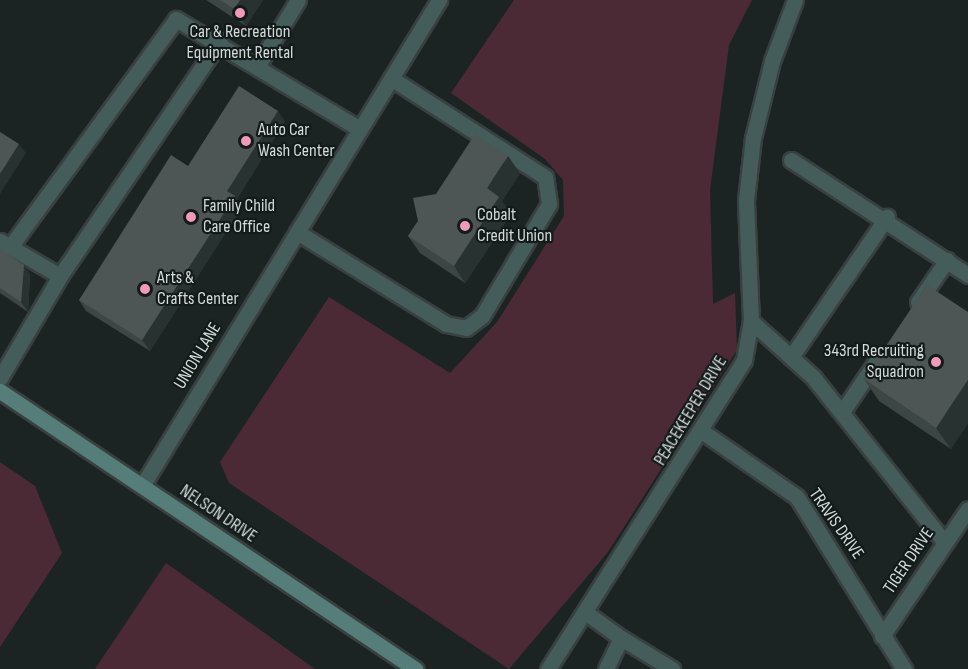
<!DOCTYPE html>
<html>
<head>
<meta charset="utf-8">
<style>
  body { margin:0 }
  #map { position:relative; width:968px; height:669px; overflow:hidden; background:#1b2423; font-family:"Sofia Sans Condensed",sans-serif }
  div>[style] { position:absolute }
  .green>* { inset:0; background:#4b2a36 }
  .roads { filter:drop-shadow(2px 0 #394140) drop-shadow(-2px 0 #394140) drop-shadow(0 2px #394140) drop-shadow(0 -2px #394140) }
  .lane>* { height:15px; margin:-7.5px; padding:0 7.5px; transform-origin:7.5px; border-radius:7.5px; background:#445d5b }
  .street>* { height:15px; margin:-7.5px; padding:0 7.5px; transform-origin:7.5px; border-radius:7.5px; background:#445d5b }
  .secondary>* { height:15px; margin:-7.5px; padding:0 7.5px; transform-origin:7.5px; border-radius:7.5px; background:#557e7b }
  .wall>* { inset:0; background:#3c4645 }
  .shaded-wall>* { inset:0; background:#283231 }
  .building>* { inset:0; background:#4d5655 }
  .dots>* { width:16px; height:16px; translate:-50% -50%; box-sizing:border-box; border:3px solid #121a1a; border-radius:50% }
  span { translate:-50% -50%; white-space:nowrap; text-align:center; line-height:1.15; -webkit-text-stroke:4.5px #121a1a; paint-order:stroke }
  .poi-label { font-size:18px; color:#d4dad9 }
  .left { translate:0 -50%; text-align:left }
  .right { translate:-100% -50%; text-align:right }
  .street-label { font-size:18px; color:#d4dad9 }
</style>
</head>
<body>
<div id="map">
  <div class="green">
    <div style="clip-path:polygon(514px 0,752px 0,729px 45px,710px 190px,713px 304px,735px 293px,737px 350px,608px 552px,509px 669px,229px 483px,220px 462px,329px 297px,450px 373px,497px 322px,564px 216px,563px 180px,545px 159px,451px 93px)"></div>
    <div style="clip-path:polygon(0 462px,35px 486px,62px 553px,0 647px)"></div>
    <div style="clip-path:polygon(166px 563px,315px 669px,95px 669px)"></div>
  </div>
  <div class="roads">
    <div class="lane">
      <div style="left:258px;top:65px;width:76px;rotate:-58.4deg"></div>
      <div style="left:791px;top:160px;width:211px;rotate:33deg"></div>
      <div style="left:297px;top:232px;width:175px;rotate:31.7deg"></div>
      <div style="left:446px;top:324px;width:20px;rotate:11deg"></div>
      <div style="left:466px;top:328px;width:20px;rotate:-37deg"></div>
      <div style="left:482px;top:316px;width:131px;rotate:-59.1deg"></div>
      <div style="left:549px;top:204px;width:27px;rotate:-98deg"></div>
      <div style="left:545px;top:177px;width:183px;rotate:-147.3deg"></div>
      <div style="left:0;top:241px;width:69px;rotate:30.3deg"></div>
      <div style="left:10px;top:247px;width:282px;rotate:-53.9deg"></div>
      <div style="left:176px;top:19px;width:214px;rotate:30.9deg"></div>
      <div style="left:918px;top:302px;width:51px;rotate:-55.4deg"></div>
      <div style="left:751px;top:321px;width:84px;rotate:42.1deg"></div>
      <div style="left:813px;top:377px;width:212px;rotate:51.5deg"></div>
      <div style="left:791px;top:357px;width:170px;rotate:-55.6deg"></div>
      <div style="left:0;top:378px;width:118px;rotate:-59.5deg"></div>
      <div style="left:60px;top:276px;width:284px;rotate:-55.8deg"></div>
      <div style="left:842px;top:412px;width:59px;rotate:-56deg"></div>
      <div style="left:142px;top:486px;width:570px;rotate:-58.57deg"></div>
      <div style="left:585px;top:612px;width:44px;rotate:35.8deg"></div>
      <div style="left:621px;top:638px;width:34px;rotate:116deg"></div>
      <div style="left:882px;top:636px;width:153px;rotate:-55.9deg"></div>
      <div style="left:621px;top:638px;width:60px;rotate:31.3deg"></div>
    </div>
    <div class="street">
      <div style="left:703px;top:432px;width:114px;rotate:34.7deg"></div>
      <div style="left:797px;top:497px;width:203px;rotate:58.1deg"></div>
      <div style="left:548px;top:669px;width:366px;rotate:-57.6deg"></div>
      <div style="left:744px;top:360px;width:40px;rotate:-80deg"></div>
      <div style="left:751px;top:321px;width:121px;rotate:-92.4deg"></div>
      <div style="left:746px;top:200px;width:62px;rotate:-83.6deg"></div>
      <div style="left:753px;top:138px;width:79px;rotate:-76.1deg"></div>
      <div style="left:772px;top:61px;width:65px;rotate:-69.3deg"></div>
    </div>
    <div class="secondary">
      <div style="left:0;top:391px;width:500px;rotate:33.8deg"></div>
    </div>
  </div>
  <div class="wall">
    <div style="clip-path:polygon(206px 0,263px 0,246px 26px)"></div>
    <div style="clip-path:polygon(285px 121px,237px 199px,242px 207px,150px 351px,86px 311px,79px 300px,188px 166px)"></div>
    <div style="clip-path:polygon(520px 173px,502px 201px,511px 214px,465px 283px,420px 253px,408px 236px,436px 194px)"></div>
    <div style="clip-path:polygon(0 249px,30px 274px,28px 312px,0 293px)"></div>
    <div style="clip-path:polygon(927px 285px,951px 449px,879px 401px,864px 379px)"></div>
  </div>
  <div class="shaded-wall">
    <div style="clip-path:polygon(240px 0,263px 0,246px 26px,234px 9px)"></div>
    <div style="clip-path:polygon(278px 111px,285px 121px,237px 199px,242px 207px,150px 351px,142px 340px,227px 191px)"></div>
    <div style="clip-path:polygon(19px 144px,26px 153px,0 194px,0 174px)"></div>
    <div style="clip-path:polygon(508px 156px,520px 173px,502px 201px,511px 214px,465px 283px,454px 266px,487px 188px)"></div>
    <div style="clip-path:polygon(24px 265px,30px 274px,28px 312px,21px 302px)"></div>
    <div style="clip-path:polygon(968px 380px,968px 424px,951px 449px,936px 428px)"></div>
  </div>
  <div class="building">
    <div style="clip-path:polygon(220px 0,240px 0,234px 9px)"></div>
    <div style="clip-path:polygon(239px 86px,278px 111px,227px 191px,235px 196px,142px 340px,79px 300px,171px 155px,188px 166px)"></div>
    <div style="clip-path:polygon(0 132px,19px 144px,0 174px)"></div>
    <div style="clip-path:polygon(475px 134px,508px 156px,487px 188px,499px 197px,454px 266px,408px 236px,418px 221px,413px 198px,436px 194px)"></div>
    <div style="clip-path:polygon(0 249px,24px 265px,21px 302px,0 288px)"></div>
    <div style="clip-path:polygon(927px 285px,968px 312px,968px 380px,936px 428px,864px 379px)"></div>
  </div>
  <div class="dots">
    <div style="left:240px;top:13px;background:#f09ab7"></div>
    <div style="left:246px;top:141px;background:#f09ab7"></div>
    <div style="left:191px;top:217px;background:#f09ab7"></div>
    <div style="left:465px;top:226px;background:#f09ab7"></div>
    <div style="left:145px;top:289px;background:#f09ab7"></div>
    <div style="left:936px;top:362px;background:#f09ab7"></div>
  </div>
  <div class="poi-label">
    <span style="left:240px;top:43px">Car &amp; Recreation<br>Equipment Rental</span>
    <span class="left" style="left:258px;top:141px">Auto Car<br>Wash Center</span>
    <span class="left" style="left:203px;top:217px">Family Child<br>Care Office</span>
    <span class="left" style="left:477px;top:226px">Cobalt<br>Credit Union</span>
    <span class="left" style="left:157px;top:289px">Arts &amp;<br>Crafts Center</span>
    <span class="right" style="left:924px;top:362px">343rd Recruiting<br>Squadron</span>
  </div>
  <div class="street-label">
    <span style="left:198px;top:356px;rotate:-59deg">UNION LANE</span>
    <span style="left:691px;top:411px;rotate:-59deg">PEACEKEEPER DRIVE</span>
    <span style="left:218px;top:514px;rotate:34deg">NELSON DRIVE</span>
    <span style="left:836px;top:524px;rotate:55deg">TRAVIS DRIVE</span>
    <span style="left:909px;top:561px;rotate:-56deg">TIGER DRIVE</span>
  </div>
</div>
</body>
</html>
